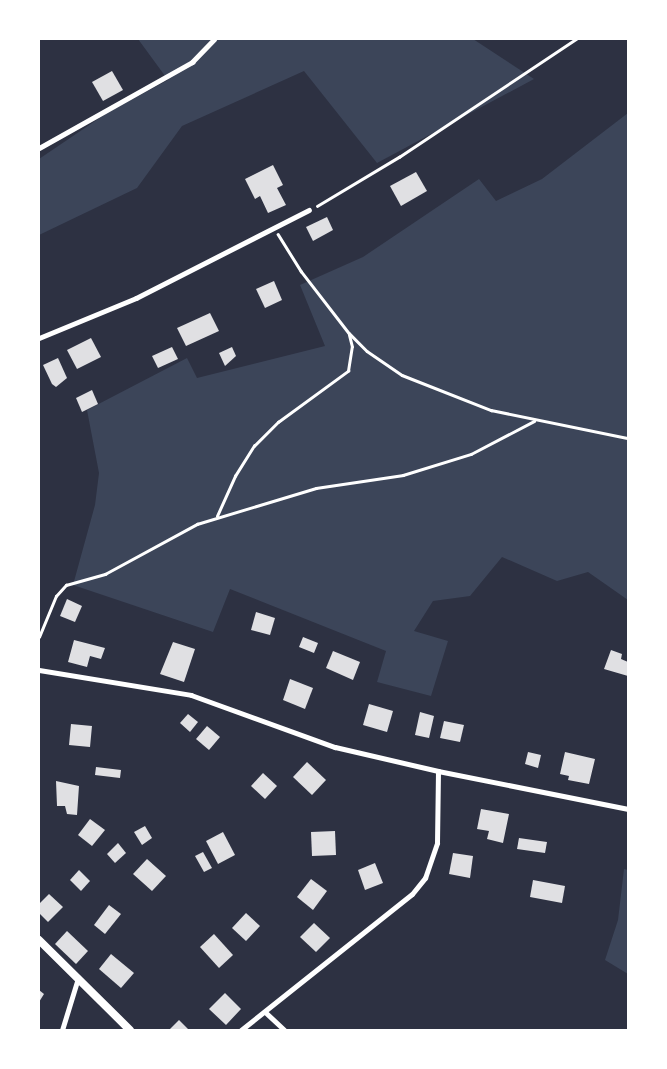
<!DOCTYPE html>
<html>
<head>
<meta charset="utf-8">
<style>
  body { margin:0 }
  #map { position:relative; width:667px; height:1069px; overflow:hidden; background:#2d3142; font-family:"Nunito Sans",sans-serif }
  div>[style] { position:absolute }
  .green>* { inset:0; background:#3c4559 }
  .building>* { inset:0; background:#e0e0e3 }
  .path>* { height:2.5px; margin:-1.25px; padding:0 1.25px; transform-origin:1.25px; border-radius:1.25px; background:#fff }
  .minor>* { height:5px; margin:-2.5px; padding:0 2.5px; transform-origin:2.5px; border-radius:2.5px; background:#fff }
  .tertiary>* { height:8px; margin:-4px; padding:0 4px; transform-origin:4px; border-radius:4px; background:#fff }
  span { translate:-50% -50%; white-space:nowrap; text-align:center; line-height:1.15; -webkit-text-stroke:4px #fff; paint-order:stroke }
  .frame { position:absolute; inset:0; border:40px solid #fff; pointer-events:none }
</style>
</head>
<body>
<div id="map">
  <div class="green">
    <div style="clip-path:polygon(138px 39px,473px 39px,534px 79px,377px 163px,304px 71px,182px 126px,137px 188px,39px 235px,39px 159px,107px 113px,168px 80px)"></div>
    <div style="clip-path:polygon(628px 113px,628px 600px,588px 572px,557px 581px,502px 557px,470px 596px,433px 601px,414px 631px,448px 641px,431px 696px,377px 682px,386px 651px,230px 589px,213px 632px,73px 585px,95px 505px,99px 473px,87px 410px,187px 358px,197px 378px,325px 346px,300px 285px,363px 257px,479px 179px,496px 201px,542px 179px)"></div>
    <div style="clip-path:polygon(624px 869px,628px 870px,628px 974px,605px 960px,618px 920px)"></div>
  </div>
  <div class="building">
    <div style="clip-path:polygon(112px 71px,123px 90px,103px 101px,92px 82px)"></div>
    <div style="clip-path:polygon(273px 165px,283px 185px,277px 188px,286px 205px,268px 213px,260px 196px,255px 199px,245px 179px)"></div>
    <div style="clip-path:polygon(416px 172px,427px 191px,401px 206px,390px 186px)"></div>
    <div style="clip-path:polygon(327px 217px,333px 230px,313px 241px,306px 227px)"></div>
    <div style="clip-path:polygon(274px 281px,282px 300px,265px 308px,256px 289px)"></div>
    <div style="clip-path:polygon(210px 313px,219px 331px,186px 346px,177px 328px)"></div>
    <div style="clip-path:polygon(91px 338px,101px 357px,77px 369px,67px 350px)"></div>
    <div style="clip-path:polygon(172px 347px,178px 359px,158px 368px,152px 356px)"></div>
    <div style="clip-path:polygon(232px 347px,236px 356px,225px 366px,219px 353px)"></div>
    <div style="clip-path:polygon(58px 358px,67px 378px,56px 387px,52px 384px,43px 365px)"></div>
    <div style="clip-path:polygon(92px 390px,98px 404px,82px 412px,76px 398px)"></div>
    <div style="clip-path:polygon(67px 599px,82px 606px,75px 622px,60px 616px)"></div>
    <div style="clip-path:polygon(256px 612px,275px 618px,270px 635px,251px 630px)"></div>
    <div style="clip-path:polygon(303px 637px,318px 643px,314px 653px,299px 647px)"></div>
    <div style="clip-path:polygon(74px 640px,105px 648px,101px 659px,90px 656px,87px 667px,68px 662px)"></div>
    <div style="clip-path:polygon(173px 642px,195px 649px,184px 682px,160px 674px)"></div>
    <div style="clip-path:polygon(611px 650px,622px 654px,621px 659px,628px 662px,628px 676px,604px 669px)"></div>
    <div style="clip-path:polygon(333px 651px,360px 662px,353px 680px,326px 668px)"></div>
    <div style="clip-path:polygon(290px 679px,313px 688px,305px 709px,283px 700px)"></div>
    <div style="clip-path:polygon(369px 704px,393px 711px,387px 732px,363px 725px)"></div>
    <div style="clip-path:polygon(420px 712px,434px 716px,429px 738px,415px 735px)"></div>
    <div style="clip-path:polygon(188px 714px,198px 722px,190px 732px,180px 723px)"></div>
    <div style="clip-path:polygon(444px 721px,464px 725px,460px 742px,440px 738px)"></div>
    <div style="clip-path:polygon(71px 724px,92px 726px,90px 747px,69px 745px)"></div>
    <div style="clip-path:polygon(207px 726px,220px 737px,209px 750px,196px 739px)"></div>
    <div style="clip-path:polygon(528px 752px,541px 755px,538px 768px,525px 764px)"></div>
    <div style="clip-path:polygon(565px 752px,595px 759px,589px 784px,568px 780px,569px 776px,560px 774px)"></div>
    <div style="clip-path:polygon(307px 762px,326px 780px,312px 795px,293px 777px)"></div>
    <div style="clip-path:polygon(96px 767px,121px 770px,120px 778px,95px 775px)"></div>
    <div style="clip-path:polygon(263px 773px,277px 786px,265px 799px,251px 786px)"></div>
    <div style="clip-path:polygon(56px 781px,79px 786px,77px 815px,67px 814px,65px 806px,57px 806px)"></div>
    <div style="clip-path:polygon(481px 809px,509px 814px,503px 843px,487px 839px,489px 831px,477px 829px)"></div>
    <div style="clip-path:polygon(90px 819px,105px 830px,92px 846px,78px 835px)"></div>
    <div style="clip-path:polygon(145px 826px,152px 838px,142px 845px,134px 832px)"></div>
    <div style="clip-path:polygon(335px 831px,336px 855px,312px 856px,311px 832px)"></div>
    <div style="clip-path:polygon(223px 832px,235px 855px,218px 864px,206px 841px)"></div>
    <div style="clip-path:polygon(519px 838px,547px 842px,545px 853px,517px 849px)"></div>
    <div style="clip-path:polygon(118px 843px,126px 853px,115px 863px,107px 854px)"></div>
    <div style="clip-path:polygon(203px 852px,212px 868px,204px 872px,195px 856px)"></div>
    <div style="clip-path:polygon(453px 853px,473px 856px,470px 878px,449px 874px)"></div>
    <div style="clip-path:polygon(147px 859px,166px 876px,152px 891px,133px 874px)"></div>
    <div style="clip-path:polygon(375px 863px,383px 883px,365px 890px,358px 870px)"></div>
    <div style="clip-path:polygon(79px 870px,90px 881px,81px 891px,70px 880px)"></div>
    <div style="clip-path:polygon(311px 879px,327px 891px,313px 910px,297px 897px)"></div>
    <div style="clip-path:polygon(533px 880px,565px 886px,562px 903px,530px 897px)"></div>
    <div style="clip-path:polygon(49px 894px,63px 907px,48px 922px,39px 913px,39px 904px)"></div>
    <div style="clip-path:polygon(109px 905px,121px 914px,105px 934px,94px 925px)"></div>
    <div style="clip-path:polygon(246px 913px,260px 926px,246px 941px,232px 928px)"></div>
    <div style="clip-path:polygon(314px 923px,330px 938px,316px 952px,300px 937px)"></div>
    <div style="clip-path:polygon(67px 931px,88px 951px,76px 964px,55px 944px)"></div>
    <div style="clip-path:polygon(214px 934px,233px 955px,219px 968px,200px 947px)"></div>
    <div style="clip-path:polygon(111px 954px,134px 973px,121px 988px,99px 969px)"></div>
    <div style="clip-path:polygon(39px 990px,44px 994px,39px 1002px)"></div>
    <div style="clip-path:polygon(225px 993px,241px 1009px,226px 1025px,209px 1009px)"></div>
    <div style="clip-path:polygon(179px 1020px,189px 1030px,169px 1030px)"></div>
  </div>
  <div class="path">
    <div style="left:317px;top:206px;width:96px;rotate:-30.9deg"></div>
    <div style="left:399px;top:157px;width:213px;rotate:-33.7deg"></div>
    <div style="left:278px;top:234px;width:44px;rotate:58.1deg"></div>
    <div style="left:301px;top:271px;width:78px;rotate:52.3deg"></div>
    <div style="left:349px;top:333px;width:25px;rotate:45deg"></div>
    <div style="left:367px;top:351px;width:42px;rotate:34.4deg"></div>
    <div style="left:402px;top:375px;width:96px;rotate:21.5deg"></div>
    <div style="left:491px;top:410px;width:140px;rotate:11.6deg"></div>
    <div style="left:217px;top:516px;width:44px;rotate:-65.8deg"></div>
    <div style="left:235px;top:476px;width:36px;rotate:-58deg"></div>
    <div style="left:254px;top:446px;width:34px;rotate:-45deg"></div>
    <div style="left:278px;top:422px;width:87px;rotate:-36.1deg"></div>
    <div style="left:348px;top:371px;width:24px;rotate:-81deg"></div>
    <div style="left:352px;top:347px;width:12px;rotate:-104deg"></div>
    <div style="left:39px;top:637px;width:44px;rotate:-67.5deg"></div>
    <div style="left:56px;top:596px;width:15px;rotate:-48deg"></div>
    <div style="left:66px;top:585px;width:41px;rotate:-15.8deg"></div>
    <div style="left:105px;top:574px;width:105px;rotate:-28.5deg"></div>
    <div style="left:197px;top:524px;width:124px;rotate:-16.8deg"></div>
    <div style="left:316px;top:488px;width:88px;rotate:-8.5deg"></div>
    <div style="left:403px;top:475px;width:71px;rotate:-17.2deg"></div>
    <div style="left:471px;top:454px;width:71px;rotate:-27.6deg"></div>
  </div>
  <div class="minor">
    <div style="left:39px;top:148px;width:176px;rotate:-29.3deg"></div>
    <div style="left:192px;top:62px;width:32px;rotate:-46deg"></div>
    <div style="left:39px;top:338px;width:105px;rotate:-22.4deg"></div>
    <div style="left:136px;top:298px;width:194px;rotate:-27deg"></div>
    <div style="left:39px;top:670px;width:154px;rotate:9.3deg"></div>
    <div style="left:191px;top:695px;width:153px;rotate:19.9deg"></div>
    <div style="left:335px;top:747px;width:106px;rotate:13.1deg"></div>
    <div style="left:438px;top:771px;width:194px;rotate:11.3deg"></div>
    <div style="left:265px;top:1012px;width:26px;rotate:43deg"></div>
    <div style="left:62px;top:1030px;width:54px;rotate:-72.9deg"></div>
    <div style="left:241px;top:1030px;width:218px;rotate:-38.5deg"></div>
    <div style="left:412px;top:894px;width:21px;rotate:-51deg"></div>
    <div style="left:425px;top:878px;width:37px;rotate:-71deg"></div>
    <div style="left:437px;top:843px;width:72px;rotate:-89.2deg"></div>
  </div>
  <div class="tertiary">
    <div style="left:39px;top:940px;width:128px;rotate:44.7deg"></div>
  </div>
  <div class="frame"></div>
</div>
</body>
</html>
